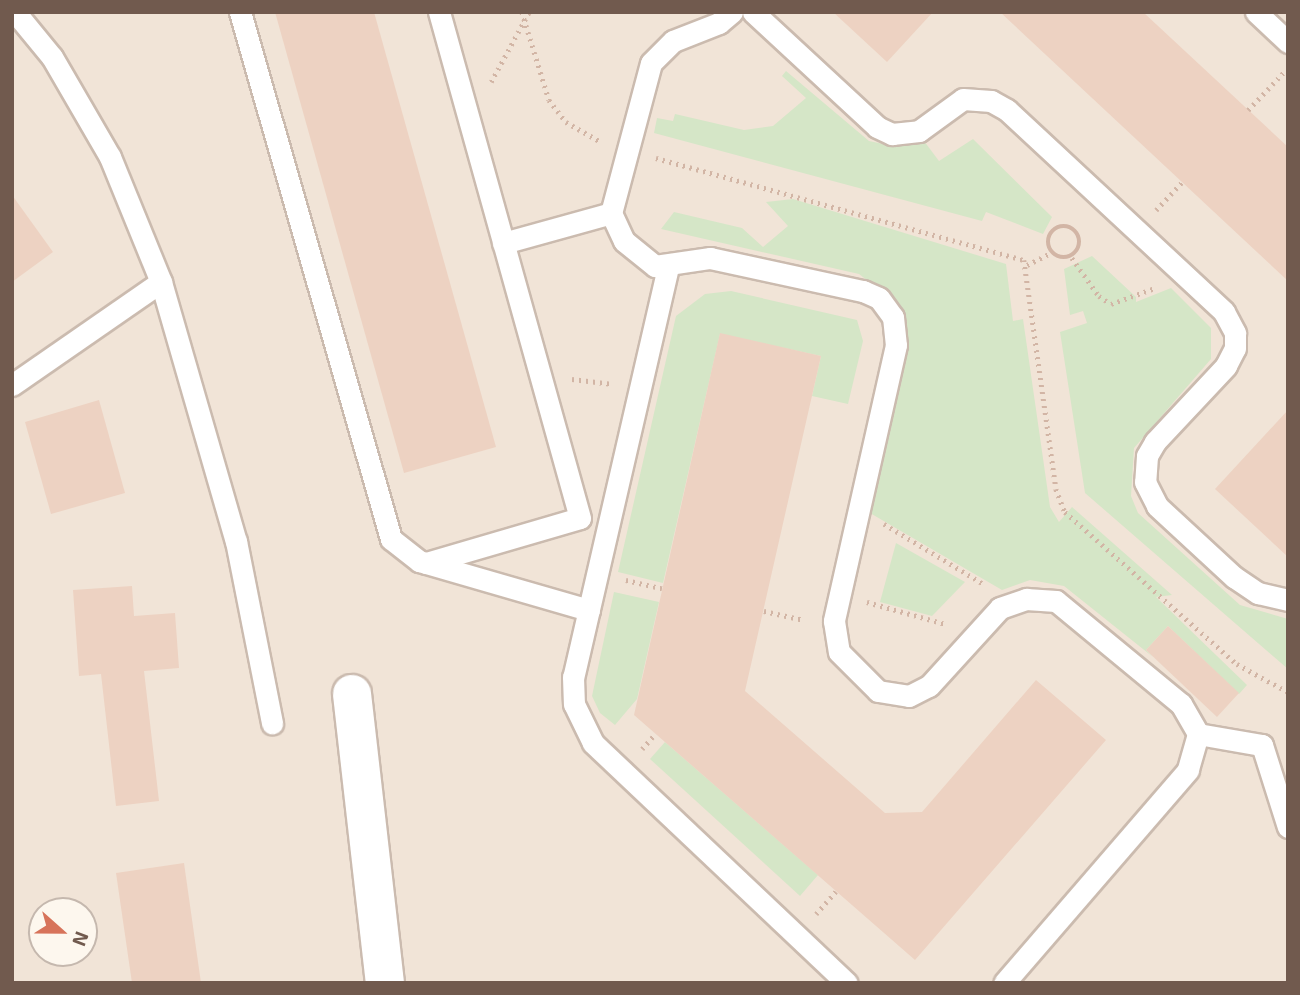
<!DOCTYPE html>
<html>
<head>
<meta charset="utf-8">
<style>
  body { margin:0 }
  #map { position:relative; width:1300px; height:995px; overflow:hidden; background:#faf3e8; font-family:"Exo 2",sans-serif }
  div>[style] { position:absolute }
  .residential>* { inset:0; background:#f1e4d7 }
  .green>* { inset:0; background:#d5e6c7 }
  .building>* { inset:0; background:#edd2c2 }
  .path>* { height:4.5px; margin-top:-2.25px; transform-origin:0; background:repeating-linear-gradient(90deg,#d2b5a5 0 2px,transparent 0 7px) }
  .path>.ring { margin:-2.25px; padding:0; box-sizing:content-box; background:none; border:4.5px solid #d2b5a5; border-radius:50% }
  .roads { filter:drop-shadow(2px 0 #cbbbaf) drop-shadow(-2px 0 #cbbbaf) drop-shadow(0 2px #cbbbaf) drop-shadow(0 -2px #cbbbaf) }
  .lane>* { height:21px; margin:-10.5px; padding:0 10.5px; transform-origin:10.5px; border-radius:10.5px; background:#fff }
  .street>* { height:38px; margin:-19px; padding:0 19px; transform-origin:19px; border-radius:19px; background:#fff }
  span { translate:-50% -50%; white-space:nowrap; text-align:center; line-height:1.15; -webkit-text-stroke:5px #fdf7ee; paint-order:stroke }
  .frame { position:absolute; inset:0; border:14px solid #715a4e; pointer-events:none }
  .north { position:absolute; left:28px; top:897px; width:70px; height:70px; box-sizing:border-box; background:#fdf7ee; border:2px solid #c5b8ae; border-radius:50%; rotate:111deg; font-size:19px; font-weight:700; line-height:28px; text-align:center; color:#715a4e }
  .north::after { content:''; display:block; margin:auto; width:24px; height:32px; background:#d7735a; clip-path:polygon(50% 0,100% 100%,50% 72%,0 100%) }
</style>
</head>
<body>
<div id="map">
  <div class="residential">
    <div style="clip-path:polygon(evenodd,12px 12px,1288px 12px,1288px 983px,12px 983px,12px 12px,42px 911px,84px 911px,84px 953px,42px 953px,42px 911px)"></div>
  </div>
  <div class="green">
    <div style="clip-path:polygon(786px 71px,869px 141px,893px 146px,924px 141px,939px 161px,973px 139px,1052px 217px,1043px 234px,986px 212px,982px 221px,654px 133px,657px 118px,673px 121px,675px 114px,744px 130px,773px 126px,806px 98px,782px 76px)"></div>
    <div style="clip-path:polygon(793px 199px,1006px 264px,1013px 321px,1023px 319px,1050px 507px,1059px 522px,1072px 507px,1172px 595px,1156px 597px,1247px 685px,1239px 694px,1168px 626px,1146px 650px,1153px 657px,1064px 586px,1030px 580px,1002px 590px,870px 513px,906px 359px,906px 326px,895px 302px,859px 274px,661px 229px,674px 212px,742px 228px,763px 247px,788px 226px,766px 202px)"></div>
    <div style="clip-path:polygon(1092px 256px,1136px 297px,1136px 302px,1171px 288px,1211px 328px,1211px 359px,1134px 448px,1131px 496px,1138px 513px,1240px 605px,1288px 619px,1288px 669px,1085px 493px,1060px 332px,1087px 323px,1083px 311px,1070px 315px,1064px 269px)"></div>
    <div style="clip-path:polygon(731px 291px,857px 320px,863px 341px,848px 404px,812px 396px,821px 356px,720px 334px,663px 583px,618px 572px,676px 316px,705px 294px)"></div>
    <div style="clip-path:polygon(896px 543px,965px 582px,932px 616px,880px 602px)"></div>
    <div style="clip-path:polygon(614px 592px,659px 602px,637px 699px,615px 725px,600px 713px,592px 696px)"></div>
    <div style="clip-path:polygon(665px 742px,818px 875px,800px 896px,650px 759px)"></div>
  </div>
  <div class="building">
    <div style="clip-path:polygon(275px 12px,374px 12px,496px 447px,404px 473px)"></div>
    <div style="clip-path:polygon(833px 12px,933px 12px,887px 62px)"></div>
    <div style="clip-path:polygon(1000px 12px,1143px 12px,1288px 147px,1288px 281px)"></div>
    <div style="clip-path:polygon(12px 195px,53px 252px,12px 282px)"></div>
    <div style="clip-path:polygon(720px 333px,821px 356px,745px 691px,885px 813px,922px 812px,1036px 680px,1106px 740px,915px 960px,634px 715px)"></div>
    <div style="clip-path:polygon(99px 400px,125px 493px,51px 514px,25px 422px)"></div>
    <div style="clip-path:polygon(1288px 410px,1288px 557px,1215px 489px)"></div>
    <div style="clip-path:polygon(132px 586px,134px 616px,175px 613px,179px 668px,144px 671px,159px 801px,116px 806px,101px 674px,79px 676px,73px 590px)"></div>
    <div style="clip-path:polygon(1168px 626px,1239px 693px,1217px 717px,1146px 650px)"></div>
    <div style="clip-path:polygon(184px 863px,201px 983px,132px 983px,116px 873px)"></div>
  </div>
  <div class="path">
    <div style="left:522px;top:12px;width:92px;rotate:72.9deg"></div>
    <div style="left:549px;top:100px;width:28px;rotate:52deg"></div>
    <div style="left:566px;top:122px;width:40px;rotate:29.7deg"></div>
    <div style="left:491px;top:82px;width:80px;rotate:-61.5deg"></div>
    <div style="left:1248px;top:110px;width:55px;rotate:-46.5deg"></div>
    <div style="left:656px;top:158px;width:382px;rotate:15.5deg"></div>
    <div style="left:1024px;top:260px;width:231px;rotate:82deg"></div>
    <div style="left:1056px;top:489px;width:25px;rotate:69deg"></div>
    <div style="left:1065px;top:512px;width:230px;rotate:41.5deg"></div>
    <div style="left:1237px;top:664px;width:58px;rotate:28.8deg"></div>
    <div style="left:1156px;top:210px;width:38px;rotate:-47deg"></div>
    <div class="ring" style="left:1048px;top:226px;width:27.5px;height:27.5px"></div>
    <div style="left:1072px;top:258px;width:47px;rotate:54.6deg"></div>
    <div style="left:1099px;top:296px;width:14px;rotate:34deg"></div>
    <div style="left:1111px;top:304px;width:47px;rotate:-20deg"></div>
    <div style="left:1027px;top:265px;width:27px;rotate:-27deg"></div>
    <div style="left:572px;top:379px;width:39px;rotate:7deg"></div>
    <div style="left:884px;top:524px;width:118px;rotate:31.1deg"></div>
    <div style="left:626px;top:580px;width:37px;rotate:13deg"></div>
    <div style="left:867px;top:602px;width:82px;rotate:15.6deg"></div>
    <div style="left:764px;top:611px;width:41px;rotate:12.7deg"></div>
    <div style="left:642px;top:749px;width:20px;rotate:-49deg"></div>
    <div style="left:816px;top:914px;width:30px;rotate:-49deg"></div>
  </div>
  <div class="roads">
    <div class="lane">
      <div style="left:15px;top:12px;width:58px;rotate:50.6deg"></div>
      <div style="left:52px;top:57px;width:116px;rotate:59.9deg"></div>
      <div style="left:110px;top:157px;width:135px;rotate:67.8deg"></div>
      <div style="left:161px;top:282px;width:270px;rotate:73.9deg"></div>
      <div style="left:236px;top:541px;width:186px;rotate:78.8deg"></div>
      <div style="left:240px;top:12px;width:548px;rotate:74.01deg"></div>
      <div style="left:391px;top:539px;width:36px;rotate:38deg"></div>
      <div style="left:419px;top:561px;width:177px;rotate:16.1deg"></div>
      <div style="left:732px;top:12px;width:17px;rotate:140deg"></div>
      <div style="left:719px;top:23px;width:49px;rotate:158.6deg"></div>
      <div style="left:673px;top:41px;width:31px;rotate:135deg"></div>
      <div style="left:651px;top:63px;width:155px;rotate:104.9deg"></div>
      <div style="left:611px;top:213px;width:31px;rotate:65deg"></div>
      <div style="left:624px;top:241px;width:40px;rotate:39deg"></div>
      <div style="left:655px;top:266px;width:56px;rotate:-8.3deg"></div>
      <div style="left:710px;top:258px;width:157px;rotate:12.2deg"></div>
      <div style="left:863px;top:291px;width:17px;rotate:24deg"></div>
      <div style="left:879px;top:298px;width:24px;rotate:54deg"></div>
      <div style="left:893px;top:317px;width:28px;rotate:84deg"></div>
      <div style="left:896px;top:345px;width:283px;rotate:102.7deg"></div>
      <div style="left:834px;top:621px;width:31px;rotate:81deg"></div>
      <div style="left:839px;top:652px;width:55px;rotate:45deg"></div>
      <div style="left:878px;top:691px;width:31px;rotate:9deg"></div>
      <div style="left:909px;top:696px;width:22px;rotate:-27deg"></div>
      <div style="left:929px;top:686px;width:105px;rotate:-47.7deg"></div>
      <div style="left:1000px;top:608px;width:28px;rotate:-19deg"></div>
      <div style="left:1026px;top:599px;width:30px;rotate:4deg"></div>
      <div style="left:1056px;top:601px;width:162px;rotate:39.5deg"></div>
      <div style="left:1181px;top:704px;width:34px;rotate:60deg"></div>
      <div style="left:1198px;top:734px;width:37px;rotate:106deg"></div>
      <div style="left:1188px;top:770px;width:281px;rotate:130.8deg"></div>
      <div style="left:753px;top:12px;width:169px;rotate:42.8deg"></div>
      <div style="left:877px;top:127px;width:17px;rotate:25deg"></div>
      <div style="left:892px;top:134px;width:27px;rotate:-6deg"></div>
      <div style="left:919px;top:131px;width:54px;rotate:-36deg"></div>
      <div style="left:963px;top:99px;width:28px;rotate:4deg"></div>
      <div style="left:991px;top:101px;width:18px;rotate:29deg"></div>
      <div style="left:1007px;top:110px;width:296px;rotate:42.9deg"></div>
      <div style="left:1224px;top:312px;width:24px;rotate:62deg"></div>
      <div style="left:1235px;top:333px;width:15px;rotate:90deg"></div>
      <div style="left:1235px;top:348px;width:20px;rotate:117deg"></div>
      <div style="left:1226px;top:366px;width:104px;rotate:133.1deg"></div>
      <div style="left:1155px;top:442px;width:16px;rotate:120deg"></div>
      <div style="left:1147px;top:456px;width:26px;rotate:94deg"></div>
      <div style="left:1145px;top:482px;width:27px;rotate:63deg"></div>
      <div style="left:1157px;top:506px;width:105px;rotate:42.7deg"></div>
      <div style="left:1234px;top:577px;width:29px;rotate:34deg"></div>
      <div style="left:1258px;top:593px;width:31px;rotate:13deg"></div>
      <div style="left:1256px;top:12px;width:44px;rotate:43.2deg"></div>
      <div style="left:503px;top:243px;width:112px;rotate:-15.5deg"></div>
      <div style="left:668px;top:267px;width:421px;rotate:103deg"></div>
      <div style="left:573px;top:677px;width:27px;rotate:88deg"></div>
      <div style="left:574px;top:704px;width:43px;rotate:64deg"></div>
      <div style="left:593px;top:743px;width:349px;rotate:43.4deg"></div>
      <div style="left:12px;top:385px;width:181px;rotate:-34.7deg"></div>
      <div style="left:426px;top:563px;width:160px;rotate:-16.3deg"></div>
      <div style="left:580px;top:518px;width:525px;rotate:-105.57deg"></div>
      <div style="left:1198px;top:734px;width:65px;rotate:9.8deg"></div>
      <div style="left:1262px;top:745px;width:86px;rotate:72.4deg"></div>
    </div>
    <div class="street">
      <div style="left:352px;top:694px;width:291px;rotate:83.5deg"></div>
    </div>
  </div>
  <div class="frame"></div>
  <div class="north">N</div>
</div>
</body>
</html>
